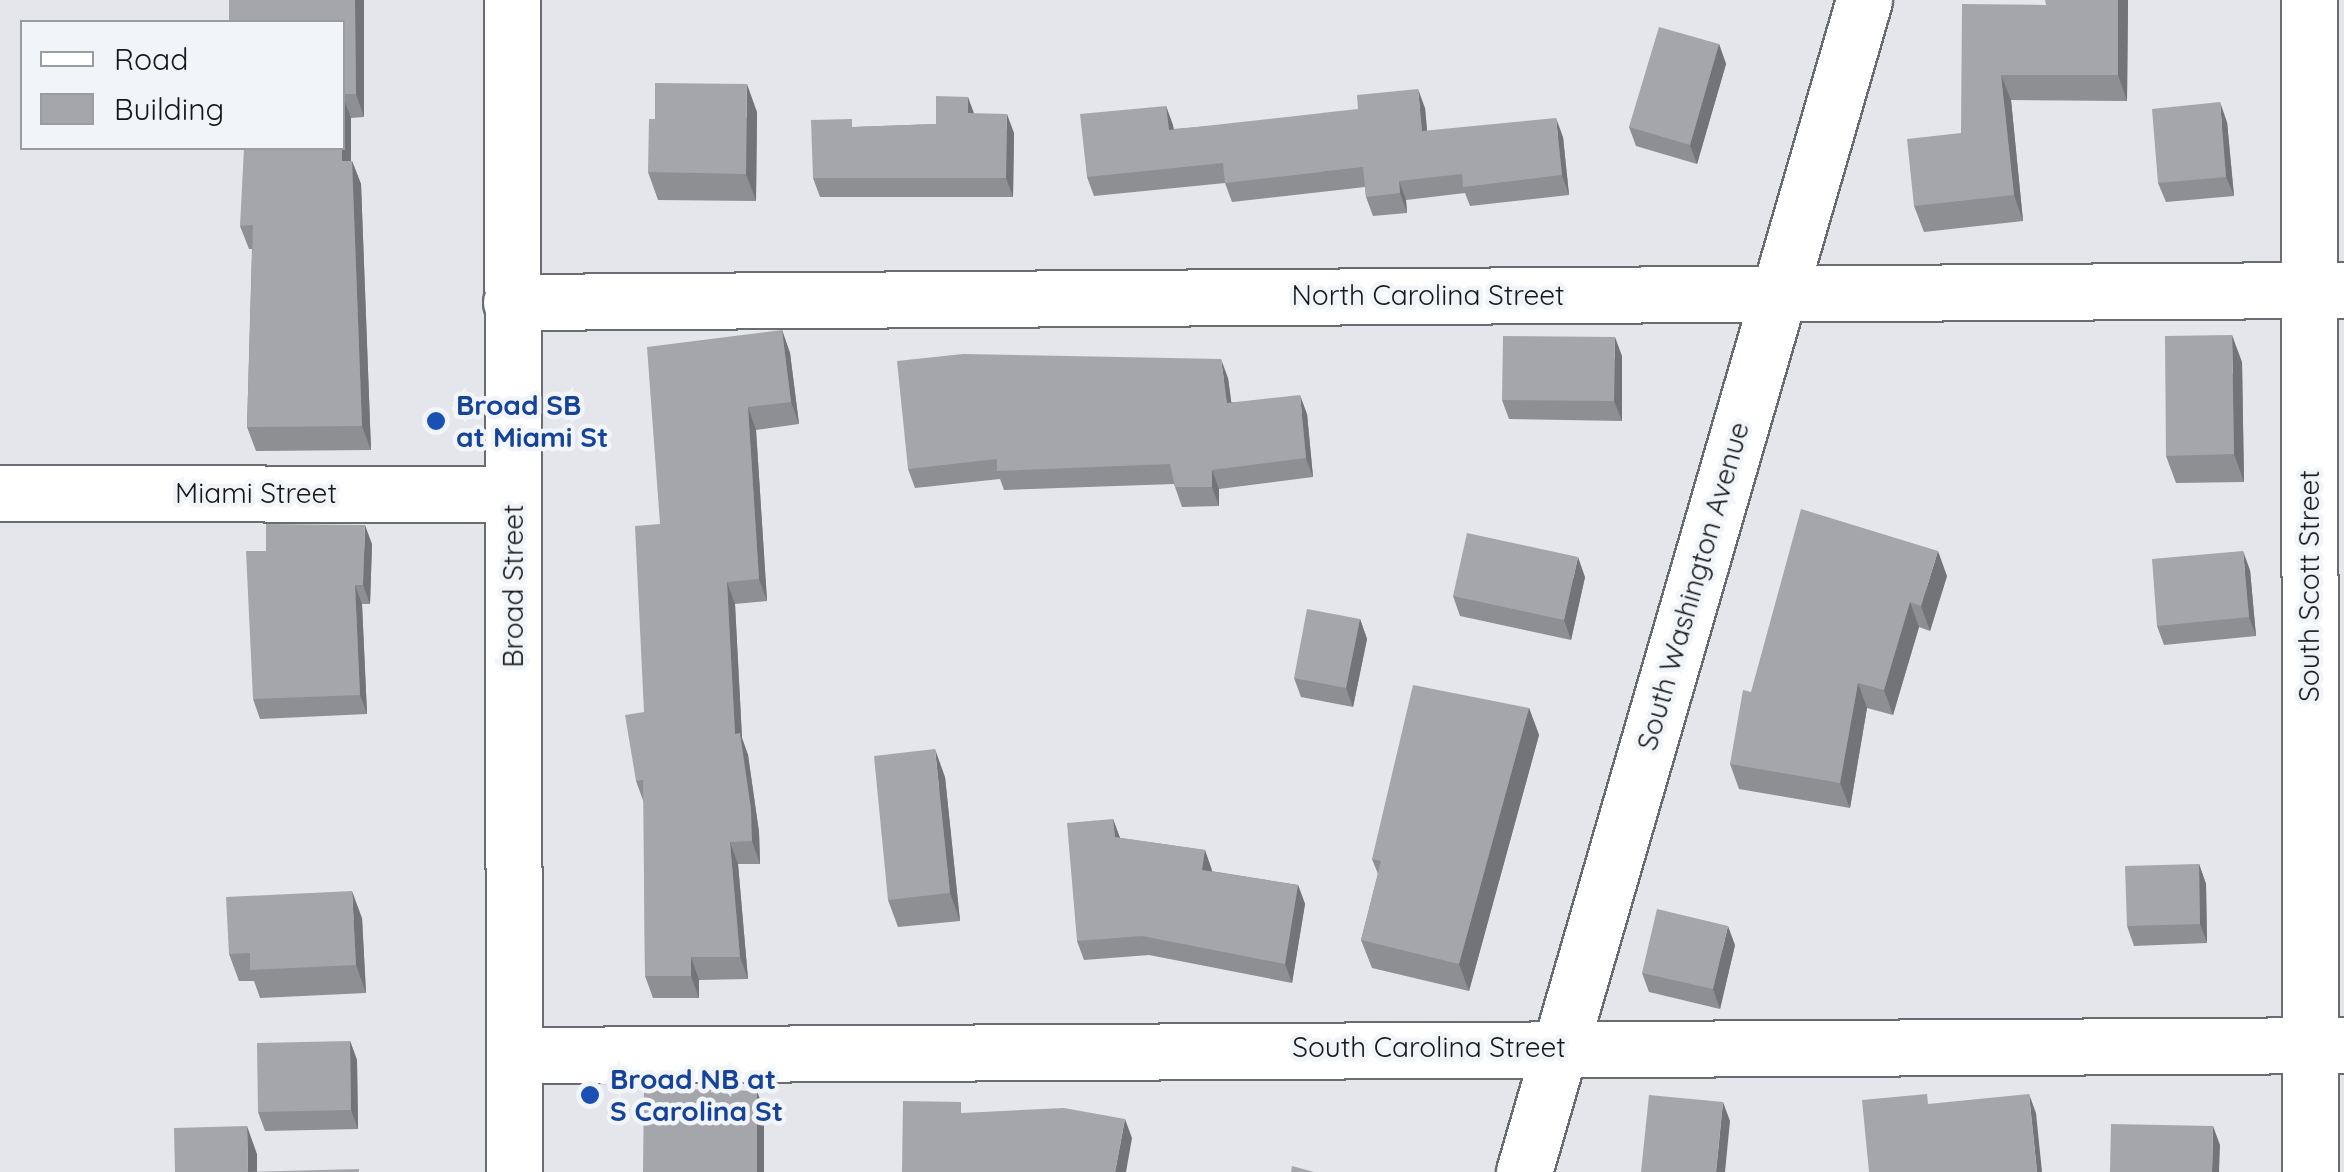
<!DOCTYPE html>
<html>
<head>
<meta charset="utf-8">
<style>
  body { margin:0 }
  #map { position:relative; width:2344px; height:1172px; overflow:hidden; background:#e4e6eb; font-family:Quicksand,sans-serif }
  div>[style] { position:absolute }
  .roads { filter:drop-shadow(2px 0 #696c70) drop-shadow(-2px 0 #696c70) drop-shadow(0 2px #696c70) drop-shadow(0 -2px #696c70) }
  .minor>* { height:55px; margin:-27.5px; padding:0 27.5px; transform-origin:27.5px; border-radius:27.5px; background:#fff }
  .major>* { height:55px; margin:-27.5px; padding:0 27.5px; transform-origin:27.5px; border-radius:27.5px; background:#fff }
  .wall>* { inset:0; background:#8d8f93 }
  .shaded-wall>* { inset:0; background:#737478 }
  .building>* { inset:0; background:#a4a6ab }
  .dots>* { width:28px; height:28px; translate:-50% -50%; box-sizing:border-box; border:5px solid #f1f4f8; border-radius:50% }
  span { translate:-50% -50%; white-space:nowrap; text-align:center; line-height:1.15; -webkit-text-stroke:9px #f1f4f8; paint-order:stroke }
  .street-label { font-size:28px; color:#17181a }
  .transit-label { font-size:28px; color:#164399; font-weight:700 }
  .left { translate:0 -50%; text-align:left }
  .legend { position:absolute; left:20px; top:20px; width:325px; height:130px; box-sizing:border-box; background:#f1f4f8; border:2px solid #9a9c9f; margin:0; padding:12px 18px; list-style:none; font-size:30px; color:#17181a }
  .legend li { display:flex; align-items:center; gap:20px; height:50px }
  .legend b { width:50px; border:2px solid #9a9c9f }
</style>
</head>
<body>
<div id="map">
  <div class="roads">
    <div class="minor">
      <div style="left:2309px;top:0;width:1172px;rotate:89.95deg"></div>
      <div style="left:511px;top:302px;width:1833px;rotate:-0.38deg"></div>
      <div style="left:0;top:493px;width:513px;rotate:0.11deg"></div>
      <div style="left:514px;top:1055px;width:1830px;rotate:-0.31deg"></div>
      <div style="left:1524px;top:1172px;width:1220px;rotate:-73.82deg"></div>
    </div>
    <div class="major">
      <div style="left:512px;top:0;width:1172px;rotate:89.9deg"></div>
    </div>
  </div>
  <div class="wall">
    <div style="clip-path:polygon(229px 0,364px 0,364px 117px,351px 118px,351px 161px,352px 161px,361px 184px,371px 450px,256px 451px,247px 427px,252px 249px,249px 249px,240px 226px,342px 148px)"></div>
    <div style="clip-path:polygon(2128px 0,2127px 101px,2011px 100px,2023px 221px,1924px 232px,1914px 206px,2046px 5px)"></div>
    <div style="clip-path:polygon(1719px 44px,1726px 64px,1697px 164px,1636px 146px,1629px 127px)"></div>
    <div style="clip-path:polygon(1166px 106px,1174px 129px,1425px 108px,1427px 131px,1563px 137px,1569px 195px,1470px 206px,1465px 193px,1406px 200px,1407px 213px,1373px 216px,1366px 197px,1365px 187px,1232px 202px,1225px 183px,1094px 196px,1087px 177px)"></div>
    <div style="clip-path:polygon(757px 112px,756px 201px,658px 200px,648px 172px)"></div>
    <div style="clip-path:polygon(974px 114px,1014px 133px,1013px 197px,820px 197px,813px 178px,855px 127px,936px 124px)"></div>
    <div style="clip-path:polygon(2227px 122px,2234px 196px,2166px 202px,2158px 183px)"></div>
    <div style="clip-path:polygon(782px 330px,790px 353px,799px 424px,756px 430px,767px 601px,735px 604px,742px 738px,748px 755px,759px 832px,760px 864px,738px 864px,748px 979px,699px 980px,699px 998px,653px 998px,645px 976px,644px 803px,636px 781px,644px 712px,660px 524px)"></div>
    <div style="clip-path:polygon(1622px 356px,1622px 421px,1509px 419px,1502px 400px)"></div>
    <div style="clip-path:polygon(2242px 362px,2244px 482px,2176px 483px,2166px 456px)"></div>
    <div style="clip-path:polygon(1228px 378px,1231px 402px,1307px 414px,1313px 477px,1219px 489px,1219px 506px,1182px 507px,1174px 484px,1004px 490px,1000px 479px,915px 488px,908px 469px)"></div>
    <div style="clip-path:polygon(372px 544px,370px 604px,362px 604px,367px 714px,260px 719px,253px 699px)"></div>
    <div style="clip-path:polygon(2250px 570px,2256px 636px,2164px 645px,2157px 626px)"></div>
    <div style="clip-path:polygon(1947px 576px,1930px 631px,1919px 627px,1893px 715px,1867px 708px,1850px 808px,1739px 789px,1730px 764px,1751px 692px)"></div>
    <div style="clip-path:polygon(1585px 577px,1571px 640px,1460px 616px,1453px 596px)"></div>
    <div style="clip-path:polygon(1360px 619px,1367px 639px,1353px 707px,1301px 697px,1294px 678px)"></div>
    <div style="clip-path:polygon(1529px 708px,1539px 735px,1469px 991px,1372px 968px,1361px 940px,1378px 874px,1372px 859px)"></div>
    <div style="clip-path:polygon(945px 777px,960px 921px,898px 927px,888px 900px)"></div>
    <div style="clip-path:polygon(1113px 819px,1120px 838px,1205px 850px,1211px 871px,1298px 885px,1305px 904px,1292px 983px,1149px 955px,1084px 960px,1077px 941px)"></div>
    <div style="clip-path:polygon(2199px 864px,2206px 884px,2207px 943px,2134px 946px,2127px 926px)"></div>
    <div style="clip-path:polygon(362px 918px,366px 993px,260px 998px,254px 981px,239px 981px,229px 954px)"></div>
    <div style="clip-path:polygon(1735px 945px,1720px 1009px,1649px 992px,1642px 973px)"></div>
    <div style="clip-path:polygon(350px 1041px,357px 1060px,358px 1129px,265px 1131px,258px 1112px)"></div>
  </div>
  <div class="shaded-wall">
    <div style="clip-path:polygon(355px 0,364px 0,364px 117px,356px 94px)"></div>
    <div style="clip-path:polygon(2118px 0,2128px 0,2127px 101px,2118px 75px)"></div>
    <div style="clip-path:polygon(1719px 44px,1726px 64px,1697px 164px,1690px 145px)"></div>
    <div style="clip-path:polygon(2001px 75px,2011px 100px,2023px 221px,2014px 195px)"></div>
    <div style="clip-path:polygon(747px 84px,757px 112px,756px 201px,746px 174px)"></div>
    <div style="clip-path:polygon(1418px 89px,1425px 108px,1429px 151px,1422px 131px)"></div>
    <div style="clip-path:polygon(342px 94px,351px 118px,351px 184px,342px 161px)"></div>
    <div style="clip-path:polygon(968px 97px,975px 116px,968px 113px)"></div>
    <div style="clip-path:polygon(2220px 102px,2227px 122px,2234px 196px,2226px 177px)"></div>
    <div style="clip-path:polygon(1166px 106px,1173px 125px,1176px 149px,1169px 130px)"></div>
    <div style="clip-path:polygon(1007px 114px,1014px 133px,1013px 197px,1006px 178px)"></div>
    <div style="clip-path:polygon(1556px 118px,1563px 137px,1569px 195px,1562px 175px)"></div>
    <div style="clip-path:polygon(352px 161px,361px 184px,371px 450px,362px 426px)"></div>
    <div style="clip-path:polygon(1399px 181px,1406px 200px,1407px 213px,1400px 193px)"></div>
    <div style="clip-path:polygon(782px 330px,790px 353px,799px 424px,791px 402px)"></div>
    <div style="clip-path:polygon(2232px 335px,2242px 362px,2244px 482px,2234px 454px)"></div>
    <div style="clip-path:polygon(1615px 337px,1622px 356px,1622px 421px,1614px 401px)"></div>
    <div style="clip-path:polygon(1221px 359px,1228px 378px,1234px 422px,1227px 403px)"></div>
    <div style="clip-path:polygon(1300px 395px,1307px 414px,1313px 477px,1306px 458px)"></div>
    <div style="clip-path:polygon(748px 407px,756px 430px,767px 601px,759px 579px)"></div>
    <div style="clip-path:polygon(1212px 470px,1219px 489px,1219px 506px,1212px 487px)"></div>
    <div style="clip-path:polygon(365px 525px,372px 544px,370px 604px,363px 585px)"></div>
    <div style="clip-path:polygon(1938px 551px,1947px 576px,1930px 631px,1921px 606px)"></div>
    <div style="clip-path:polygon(2243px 551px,2250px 570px,2256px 636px,2249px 617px)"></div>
    <div style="clip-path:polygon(1578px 557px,1585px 577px,1571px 640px,1564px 620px)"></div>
    <div style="clip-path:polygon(727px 582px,735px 604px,742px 738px,748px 755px,759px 832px,760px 864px,752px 841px,735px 734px)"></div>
    <div style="clip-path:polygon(355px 585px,362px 604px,367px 714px,360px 695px)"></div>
    <div style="clip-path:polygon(1910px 602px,1919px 627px,1893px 715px,1884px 690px)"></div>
    <div style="clip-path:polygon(1360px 619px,1367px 639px,1353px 707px,1346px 688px)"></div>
    <div style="clip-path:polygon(1858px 683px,1867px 708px,1850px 808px,1840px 783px)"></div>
    <div style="clip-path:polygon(1529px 708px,1539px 735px,1469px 991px,1459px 964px)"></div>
    <div style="clip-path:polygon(935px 749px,945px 777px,960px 921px,950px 893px)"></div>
    <div style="clip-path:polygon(1113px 819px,1120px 838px,1115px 837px)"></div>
    <div style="clip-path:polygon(730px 842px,738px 864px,748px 979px,740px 957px)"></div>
    <div style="clip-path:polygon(1205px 850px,1212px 870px,1209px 889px,1202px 870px)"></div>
    <div style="clip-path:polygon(2199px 864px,2206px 884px,2207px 943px,2200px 924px)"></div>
    <div style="clip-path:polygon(1298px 885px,1305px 904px,1292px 983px,1285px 964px)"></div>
    <div style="clip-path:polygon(352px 891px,362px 918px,366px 993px,356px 965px)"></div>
    <div style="clip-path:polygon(1728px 926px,1735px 945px,1720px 1009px,1713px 989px)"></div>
    <div style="clip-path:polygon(691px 957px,699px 980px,699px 998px,691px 976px)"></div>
    <div style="clip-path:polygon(350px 1041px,357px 1060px,358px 1129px,351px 1110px)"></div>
    <div style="clip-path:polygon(757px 1091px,764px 1110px,764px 1172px,757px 1172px)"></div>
    <div style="clip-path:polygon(2029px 1094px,2036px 1113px,2042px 1172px,2037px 1172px)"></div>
    <div style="clip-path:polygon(1723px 1102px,1730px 1121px,1725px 1172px,1716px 1172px)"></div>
    <div style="clip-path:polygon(1125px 1119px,1132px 1138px,1126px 1172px,1115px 1172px)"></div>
    <div style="clip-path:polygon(247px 1126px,257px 1154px,257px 1172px,248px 1172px)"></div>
    <div style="clip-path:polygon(2213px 1126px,2220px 1145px,2219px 1172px,2212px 1172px)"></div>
  </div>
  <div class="building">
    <div style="clip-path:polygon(229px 0,355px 0,356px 94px,342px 94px,342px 22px,229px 22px)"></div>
    <div style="clip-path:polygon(2045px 0,2118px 0,2118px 75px,2001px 75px,2014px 195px,1914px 206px,1907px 139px,1961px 133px,1962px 4px,2046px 5px)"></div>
    <div style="clip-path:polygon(1659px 27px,1719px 44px,1690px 145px,1629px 127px)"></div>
    <div style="clip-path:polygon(655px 83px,747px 84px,746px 174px,648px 172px,649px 119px,655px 119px)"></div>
    <div style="clip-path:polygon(1418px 89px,1422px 131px,1556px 118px,1562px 175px,1463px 187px,1462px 174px,1399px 181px,1400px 193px,1366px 197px,1363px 167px,1225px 183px,1223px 163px,1087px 177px,1080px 114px,1166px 106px,1169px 130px,1358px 109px,1357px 95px)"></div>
    <div style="clip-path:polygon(936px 96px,968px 97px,968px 113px,1007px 114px,1006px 178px,813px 178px,811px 120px,852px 119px,852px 127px,936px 124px)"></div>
    <div style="clip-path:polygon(2220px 102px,2226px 177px,2158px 183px,2152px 109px)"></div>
    <div style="clip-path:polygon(244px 148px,342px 148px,342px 161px,352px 161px,362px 426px,247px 427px,253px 225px,240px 226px)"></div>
    <div style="clip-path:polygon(782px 330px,791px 402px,748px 407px,759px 579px,727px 582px,735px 734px,740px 733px,751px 809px,752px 841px,730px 842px,740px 957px,691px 957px,691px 976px,645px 976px,643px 780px,636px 781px,625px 715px,644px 712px,635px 526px,660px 524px,647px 347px)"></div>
    <div style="clip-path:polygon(2232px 335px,2234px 454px,2166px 456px,2165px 336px)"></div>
    <div style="clip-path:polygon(1503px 336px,1615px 337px,1614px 401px,1502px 400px)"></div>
    <div style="clip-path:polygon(963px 354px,1221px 359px,1227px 403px,1300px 395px,1306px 458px,1212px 470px,1212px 487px,1175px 487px,1170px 464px,997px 471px,997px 459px,908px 469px,897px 361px)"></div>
    <div style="clip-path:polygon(1801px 509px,1938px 551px,1921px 606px,1910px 602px,1884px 690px,1858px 683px,1840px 783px,1730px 764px,1743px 690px,1751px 692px)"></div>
    <div style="clip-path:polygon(266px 524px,365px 525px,363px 585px,355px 585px,360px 695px,253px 699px,246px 551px,266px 551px)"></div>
    <div style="clip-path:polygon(1467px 533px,1578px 557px,1564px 620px,1453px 596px)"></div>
    <div style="clip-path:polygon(2243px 551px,2249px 617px,2157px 626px,2152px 559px)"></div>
    <div style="clip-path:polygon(1307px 609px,1360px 619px,1346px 688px,1294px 678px)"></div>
    <div style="clip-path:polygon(1413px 685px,1529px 708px,1459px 964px,1361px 940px,1381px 861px,1372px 859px)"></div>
    <div style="clip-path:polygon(935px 749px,950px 893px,888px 900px,874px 756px)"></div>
    <div style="clip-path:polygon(1113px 819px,1115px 837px,1205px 850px,1202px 870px,1298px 885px,1285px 964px,1142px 936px,1077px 941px,1067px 823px)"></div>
    <div style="clip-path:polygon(2199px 864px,2200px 924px,2127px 926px,2125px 866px)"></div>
    <div style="clip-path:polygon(352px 891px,356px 965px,250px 970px,250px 953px,229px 954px,226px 897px)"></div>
    <div style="clip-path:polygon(1657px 909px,1728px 926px,1713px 989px,1642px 973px)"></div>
    <div style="clip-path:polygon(350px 1041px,351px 1110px,258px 1112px,257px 1043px)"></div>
    <div style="clip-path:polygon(644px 1088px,757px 1091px,757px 1172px,643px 1172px)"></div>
    <div style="clip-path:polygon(1927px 1094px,1928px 1104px,2029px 1094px,2037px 1172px,1869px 1172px,1862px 1100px)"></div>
    <div style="clip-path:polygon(1649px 1095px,1723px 1102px,1716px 1172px,1641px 1172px)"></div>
    <div style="clip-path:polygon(903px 1101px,961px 1102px,961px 1113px,1064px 1108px,1125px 1119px,1115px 1172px,902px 1172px)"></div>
    <div style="clip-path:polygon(2111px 1124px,2213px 1126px,2212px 1172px,2110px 1172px)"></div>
    <div style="clip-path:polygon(247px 1126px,248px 1172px,175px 1172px,174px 1128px)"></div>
    <div style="clip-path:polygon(1292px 1166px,1314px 1172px,1291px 1172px)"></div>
    <div style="clip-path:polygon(359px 1169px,359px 1172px,243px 1172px)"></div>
  </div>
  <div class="dots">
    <div style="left:436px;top:421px;background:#1a4fb4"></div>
    <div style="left:590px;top:1095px;background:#1a4fb4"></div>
  </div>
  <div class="street-label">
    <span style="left:1428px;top:295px">North Carolina Street</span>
    <span style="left:256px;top:493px">Miami Street</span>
    <span style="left:513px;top:586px;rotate:-90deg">Broad Street</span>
    <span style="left:1693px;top:586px;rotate:-74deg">South Washington Avenue</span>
    <span style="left:2309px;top:586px;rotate:-90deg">South Scott Street</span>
    <span style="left:1429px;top:1047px">South Carolina Street</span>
  </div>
  <div class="transit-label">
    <span class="left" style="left:456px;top:421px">Broad SB<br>at Miami St</span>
    <span class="left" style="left:610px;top:1095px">Broad NB at<br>S Carolina St</span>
  </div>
  <ul class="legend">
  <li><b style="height:12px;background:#fff"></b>Road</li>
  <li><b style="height:28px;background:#a4a6ab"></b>Building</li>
  </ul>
</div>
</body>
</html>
